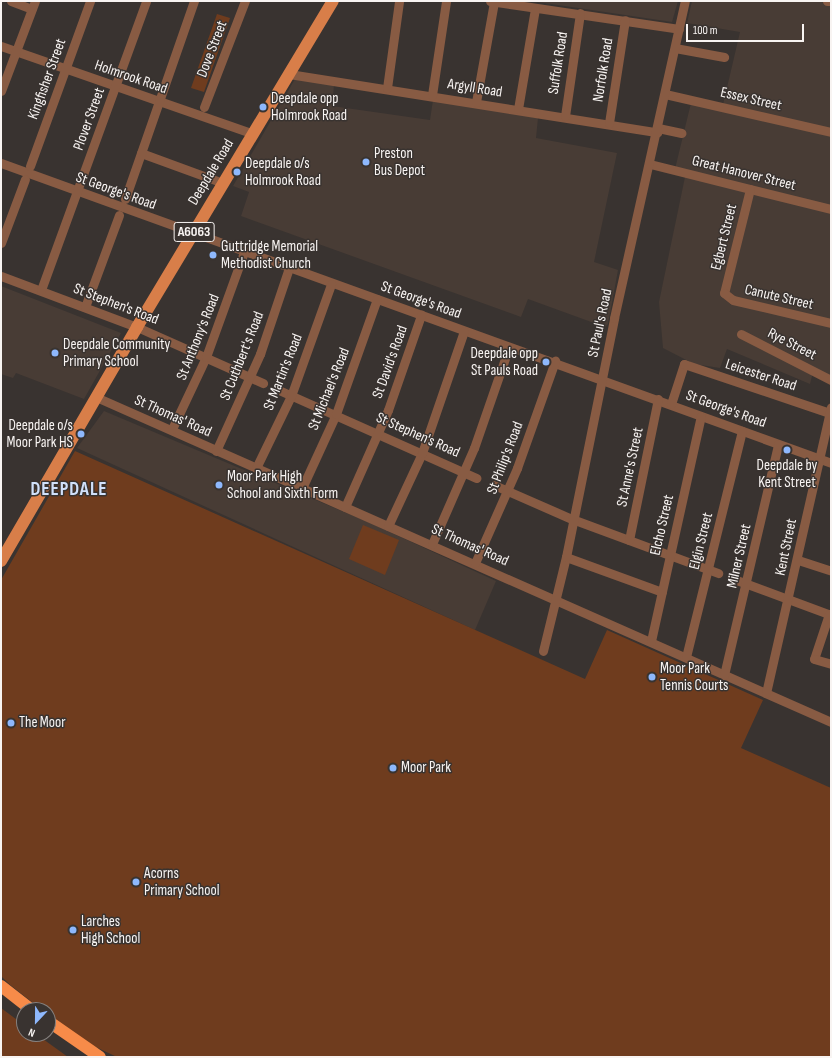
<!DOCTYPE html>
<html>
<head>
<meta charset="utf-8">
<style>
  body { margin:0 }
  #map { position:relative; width:832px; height:1058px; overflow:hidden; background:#393330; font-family:"Sofia Sans Condensed",sans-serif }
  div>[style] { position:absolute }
  .built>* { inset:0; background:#483c35 }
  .green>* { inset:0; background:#6f3c1e }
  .minor>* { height:9px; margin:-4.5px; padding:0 4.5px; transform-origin:4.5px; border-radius:4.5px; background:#885b43 }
  .major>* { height:12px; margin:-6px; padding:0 6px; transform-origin:6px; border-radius:6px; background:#d87e49 }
  .highway>* { height:12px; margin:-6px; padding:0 6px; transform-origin:6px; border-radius:6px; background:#f78b49 }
  .dots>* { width:11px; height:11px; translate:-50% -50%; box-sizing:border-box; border:2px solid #393330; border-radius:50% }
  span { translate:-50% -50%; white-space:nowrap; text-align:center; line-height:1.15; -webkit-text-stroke:3px #393330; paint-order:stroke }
  .shield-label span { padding:1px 3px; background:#393330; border:1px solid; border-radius:3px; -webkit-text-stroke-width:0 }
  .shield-label { font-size:14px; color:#f8f4f2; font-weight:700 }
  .street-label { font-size:15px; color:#f8f4f2 }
  .poi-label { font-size:15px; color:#f8f4f2 }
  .left { translate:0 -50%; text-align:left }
  .right { translate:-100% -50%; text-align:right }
  .district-label { font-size:19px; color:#d1e1fb; font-weight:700; letter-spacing:1px }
  .frame { position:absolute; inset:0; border:2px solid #f8f4f2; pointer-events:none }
  .north { position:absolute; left:16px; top:1002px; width:40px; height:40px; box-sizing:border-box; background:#393330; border:1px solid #85807e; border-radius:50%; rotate:202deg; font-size:11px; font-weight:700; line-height:16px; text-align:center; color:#f8f4f2 }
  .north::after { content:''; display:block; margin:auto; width:14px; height:18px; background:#8eb8fd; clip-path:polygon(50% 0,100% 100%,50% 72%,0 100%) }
  .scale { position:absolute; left:686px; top:24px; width:118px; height:18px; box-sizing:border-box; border:2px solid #f8f4f2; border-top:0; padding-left:5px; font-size:12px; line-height:14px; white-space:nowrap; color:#f8f4f2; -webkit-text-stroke:3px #393330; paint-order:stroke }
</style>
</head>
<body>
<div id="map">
  <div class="built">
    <div style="clip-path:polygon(531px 1px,678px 1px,672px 22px)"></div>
    <div style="clip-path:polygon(692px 1px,831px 1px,831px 378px,814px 368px,810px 384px,727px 349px,720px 368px,694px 364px,663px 348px,659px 302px,685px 177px,675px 169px,691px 103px,722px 109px,740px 32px,687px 23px)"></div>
    <div style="clip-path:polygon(295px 79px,334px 85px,332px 106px,430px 120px,433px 100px,538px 118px,536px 138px,617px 153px,594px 262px,618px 270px,608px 324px,605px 327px,528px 299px,521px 317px,241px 216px,249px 192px,233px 186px)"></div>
    <div style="clip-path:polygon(1px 286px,121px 333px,84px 399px,16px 373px,13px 378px,1px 374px)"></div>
    <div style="clip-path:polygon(104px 411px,368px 522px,496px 581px,475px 630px,77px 448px)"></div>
  </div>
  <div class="green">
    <div style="clip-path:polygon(217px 14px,230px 18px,204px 92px,191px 88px)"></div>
    <div style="clip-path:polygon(75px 451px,585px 679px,607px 630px,763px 700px,741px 748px,831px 788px,831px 1057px,117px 1057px,85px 1042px,48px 1015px,48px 1010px,42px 1010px,9px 984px,1px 976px,1px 580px)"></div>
    <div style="clip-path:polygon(363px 525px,399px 540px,385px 575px,349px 559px)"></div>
    <div style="clip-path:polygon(1px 1008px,24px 1025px,24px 1034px,36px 1034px,68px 1057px,1px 1057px)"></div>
  </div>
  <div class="minor">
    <div style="left:11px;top:1px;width:22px;rotate:21deg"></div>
    <div style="left:490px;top:1px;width:191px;rotate:8.4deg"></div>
    <div style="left:827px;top:1px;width:4px"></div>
    <div style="left:1px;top:46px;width:267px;rotate:19.2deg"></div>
    <div style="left:675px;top:48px;width:50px;rotate:10.4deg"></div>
    <div style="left:289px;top:74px;width:373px;rotate:9deg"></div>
    <div style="left:387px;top:88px;width:88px;rotate:-82.1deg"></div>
    <div style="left:1px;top:91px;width:96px;rotate:-69.3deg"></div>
    <div style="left:665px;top:94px;width:170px;rotate:12.9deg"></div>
    <div style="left:432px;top:95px;width:95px;rotate:-81.5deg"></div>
    <div style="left:476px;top:102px;width:102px;rotate:-79.8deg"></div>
    <div style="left:204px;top:107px;width:114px;rotate:-68.9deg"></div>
    <div style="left:518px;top:109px;width:102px;rotate:-80.4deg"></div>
    <div style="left:565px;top:116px;width:104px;rotate:-81.7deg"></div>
    <div style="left:609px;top:123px;width:104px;rotate:-81.2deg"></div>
    <div style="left:658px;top:128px;width:24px;rotate:12deg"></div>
    <div style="left:141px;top:153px;width:87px;rotate:20.1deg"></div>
    <div style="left:1px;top:163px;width:883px;rotate:19.87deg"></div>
    <div style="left:650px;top:164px;width:187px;rotate:14deg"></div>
    <div style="left:30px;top:166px;width:176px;rotate:-70deg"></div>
    <div style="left:750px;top:189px;width:107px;rotate:104deg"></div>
    <div style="left:724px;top:293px;width:11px;rotate:38deg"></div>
    <div style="left:733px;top:300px;width:101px;rotate:13.2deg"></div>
    <div style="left:125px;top:199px;width:210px;rotate:-70.8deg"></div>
    <div style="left:1px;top:243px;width:68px;rotate:-69.4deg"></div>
    <div style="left:1px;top:276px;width:145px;rotate:20.6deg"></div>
    <div style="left:137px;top:327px;width:138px;rotate:24deg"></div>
    <div style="left:41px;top:290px;width:307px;rotate:-70deg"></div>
    <div style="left:85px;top:307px;width:98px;rotate:-69.7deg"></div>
    <div style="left:741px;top:334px;width:101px;rotate:27.1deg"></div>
    <div style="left:281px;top:391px;width:214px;rotate:24deg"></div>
    <div style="left:96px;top:397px;width:804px;rotate:23.85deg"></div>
    <div style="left:671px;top:404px;width:42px;rotate:-72deg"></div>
    <div style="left:684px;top:364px;width:154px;rotate:18.6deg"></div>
    <div style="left:172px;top:429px;width:80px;rotate:-64.7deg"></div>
    <div style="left:206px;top:357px;width:112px;rotate:-70.1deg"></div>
    <div style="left:216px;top:451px;width:107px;rotate:-65.6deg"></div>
    <div style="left:260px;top:354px;width:91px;rotate:-71.4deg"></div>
    <div style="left:256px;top:468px;width:80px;rotate:-64.1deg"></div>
    <div style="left:291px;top:396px;width:119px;rotate:-70.3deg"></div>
    <div style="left:494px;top:485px;width:85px;rotate:23.6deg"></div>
    <div style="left:572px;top:519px;width:156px;rotate:20.3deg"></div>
    <div style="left:302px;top:488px;width:81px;rotate:-65.3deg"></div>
    <div style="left:336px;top:414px;width:122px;rotate:-70.4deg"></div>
    <div style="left:345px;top:507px;width:106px;rotate:-66.1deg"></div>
    <div style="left:388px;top:410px;width:101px;rotate:-70.8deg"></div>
    <div style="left:388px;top:526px;width:81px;rotate:-65deg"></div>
    <div style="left:422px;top:453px;width:129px;rotate:-71deg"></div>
    <div style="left:629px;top:540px;width:144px;rotate:-78.4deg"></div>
    <div style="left:432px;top:544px;width:105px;rotate:-66.4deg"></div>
    <div style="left:474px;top:448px;width:107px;rotate:-70.9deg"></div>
    <div style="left:566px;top:557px;width:102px;rotate:20deg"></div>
    <div style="left:798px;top:560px;width:35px;rotate:18deg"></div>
    <div style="left:475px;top:563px;width:104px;rotate:-66.1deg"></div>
    <div style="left:517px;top:468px;width:114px;rotate:-70.4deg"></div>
    <div style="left:731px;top:578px;width:107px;rotate:20.3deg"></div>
    <div style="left:829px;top:614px;width:47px;rotate:108.4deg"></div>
    <div style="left:814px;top:659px;width:18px;rotate:16deg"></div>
    <div style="left:651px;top:641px;width:230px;rotate:-77.5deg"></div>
    <div style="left:543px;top:651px;width:97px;rotate:-76.3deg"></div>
    <div style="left:566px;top:557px;width:244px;rotate:-78.6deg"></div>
    <div style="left:614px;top:318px;width:325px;rotate:-77.4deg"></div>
    <div style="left:686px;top:657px;width:233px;rotate:-76.1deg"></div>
    <div style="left:724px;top:675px;width:237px;rotate:-76.8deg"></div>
    <div style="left:766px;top:693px;width:293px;rotate:-77.2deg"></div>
  </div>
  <div class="major">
    <div style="left:1px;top:561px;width:271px;rotate:-59.8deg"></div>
    <div style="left:137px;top:327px;width:380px;rotate:-59deg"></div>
  </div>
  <div class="highway">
    <div style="left:1px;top:986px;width:39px;rotate:38deg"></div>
    <div style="left:48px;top:1021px;width:63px;rotate:34.7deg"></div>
  </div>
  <div class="dots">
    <div style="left:263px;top:107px;background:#8eb8fd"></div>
    <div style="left:366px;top:162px;background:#8eb8fd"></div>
    <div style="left:237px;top:172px;background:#8eb8fd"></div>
    <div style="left:213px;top:255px;background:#8eb8fd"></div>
    <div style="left:55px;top:353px;background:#8eb8fd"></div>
    <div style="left:546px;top:362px;background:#8eb8fd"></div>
    <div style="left:81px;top:434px;background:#8eb8fd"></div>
    <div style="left:787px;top:450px;background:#8eb8fd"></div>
    <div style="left:219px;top:485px;background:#8eb8fd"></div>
    <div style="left:652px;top:677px;background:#8eb8fd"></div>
    <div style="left:11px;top:723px;background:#8eb8fd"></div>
    <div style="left:393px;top:768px;background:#8eb8fd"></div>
    <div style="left:136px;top:882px;background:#8eb8fd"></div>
    <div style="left:73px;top:930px;background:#8eb8fd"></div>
  </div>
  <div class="shield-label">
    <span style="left:194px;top:232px">A6063</span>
  </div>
  <div class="street-label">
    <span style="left:212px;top:49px;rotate:-69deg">Dove Street</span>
    <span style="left:558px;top:63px;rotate:-81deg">Suffolk Road</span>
    <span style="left:603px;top:70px;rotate:-81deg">Norfolk Road</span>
    <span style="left:131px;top:77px;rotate:19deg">Holmrook Road</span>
    <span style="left:47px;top:79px;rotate:-70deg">Kingfisher Street</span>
    <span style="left:475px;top:88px;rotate:9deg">Argyll Road</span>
    <span style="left:751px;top:99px;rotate:13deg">Essex Street</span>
    <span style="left:89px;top:119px;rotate:-70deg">Plover Street</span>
    <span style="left:211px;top:172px;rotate:-59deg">Deepdale Road</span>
    <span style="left:744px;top:173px;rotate:14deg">Great Hanover Street</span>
    <span style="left:116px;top:191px;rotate:20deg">St George's Road</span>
    <span style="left:724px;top:237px;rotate:-76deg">Egbert Street</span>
    <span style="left:779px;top:297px;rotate:13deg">Canute Street</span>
    <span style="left:421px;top:300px;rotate:20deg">St George's Road</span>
    <span style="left:116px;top:304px;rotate:21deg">St Stephen's Road</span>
    <span style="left:600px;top:323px;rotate:-78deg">St Paul's Road</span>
    <span style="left:198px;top:337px;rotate:-68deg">St Anthony's Road</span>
    <span style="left:792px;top:344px;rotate:27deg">Rye Street</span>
    <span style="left:242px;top:356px;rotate:-68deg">St Cuthbert's Road</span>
    <span style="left:390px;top:362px;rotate:-70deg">St David's Road</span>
    <span style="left:283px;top:372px;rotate:-68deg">St Martin's Road</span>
    <span style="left:761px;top:375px;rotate:18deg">Leicester Road</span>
    <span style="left:329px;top:389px;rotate:-68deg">St Michael's Road</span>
    <span style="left:726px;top:409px;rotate:20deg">St George's Road</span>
    <span style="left:173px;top:416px;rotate:24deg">St Thomas' Road</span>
    <span style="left:418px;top:435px;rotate:24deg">St Stephen's Road</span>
    <span style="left:505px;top:458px;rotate:-69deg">St Philip's Road</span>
    <span style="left:630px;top:467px;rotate:-78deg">St Anne's Street</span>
    <span style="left:662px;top:525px;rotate:-77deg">Elcho Street</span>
    <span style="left:701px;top:541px;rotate:-76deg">Elgin Street</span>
    <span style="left:470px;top:545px;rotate:24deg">St Thomas' Road</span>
    <span style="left:786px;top:547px;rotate:-78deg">Kent Street</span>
    <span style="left:739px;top:556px;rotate:-77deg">Milner Street</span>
  </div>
  <div class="poi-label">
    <span class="left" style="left:271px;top:107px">Deepdale opp<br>Holmrook Road</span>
    <span class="left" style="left:374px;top:162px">Preston<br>Bus Depot</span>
    <span class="left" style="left:245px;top:172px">Deepdale o/s<br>Holmrook Road</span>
    <span class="left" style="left:221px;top:255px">Guttridge Memorial<br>Methodist Church</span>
    <span class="left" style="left:63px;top:353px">Deepdale Community<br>Primary School</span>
    <span class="right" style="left:538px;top:362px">Deepdale opp<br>St Pauls Road</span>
    <span class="right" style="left:73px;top:434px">Deepdale o/s<br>Moor Park HS</span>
    <span style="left:787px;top:474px">Deepdale by<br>Kent Street</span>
    <span class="left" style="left:227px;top:485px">Moor Park High<br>School and Sixth Form</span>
    <span class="left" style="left:660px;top:677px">Moor Park<br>Tennis Courts</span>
    <span class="left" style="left:19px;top:723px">The Moor</span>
    <span class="left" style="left:401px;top:768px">Moor Park</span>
    <span class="left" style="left:144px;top:882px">Acorns<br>Primary School</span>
    <span class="left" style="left:81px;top:930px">Larches<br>High School</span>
  </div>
  <div class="district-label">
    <span style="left:69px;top:490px">DEEPDALE</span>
  </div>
  <div class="frame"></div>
  <div class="north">N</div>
  <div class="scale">100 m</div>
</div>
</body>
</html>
